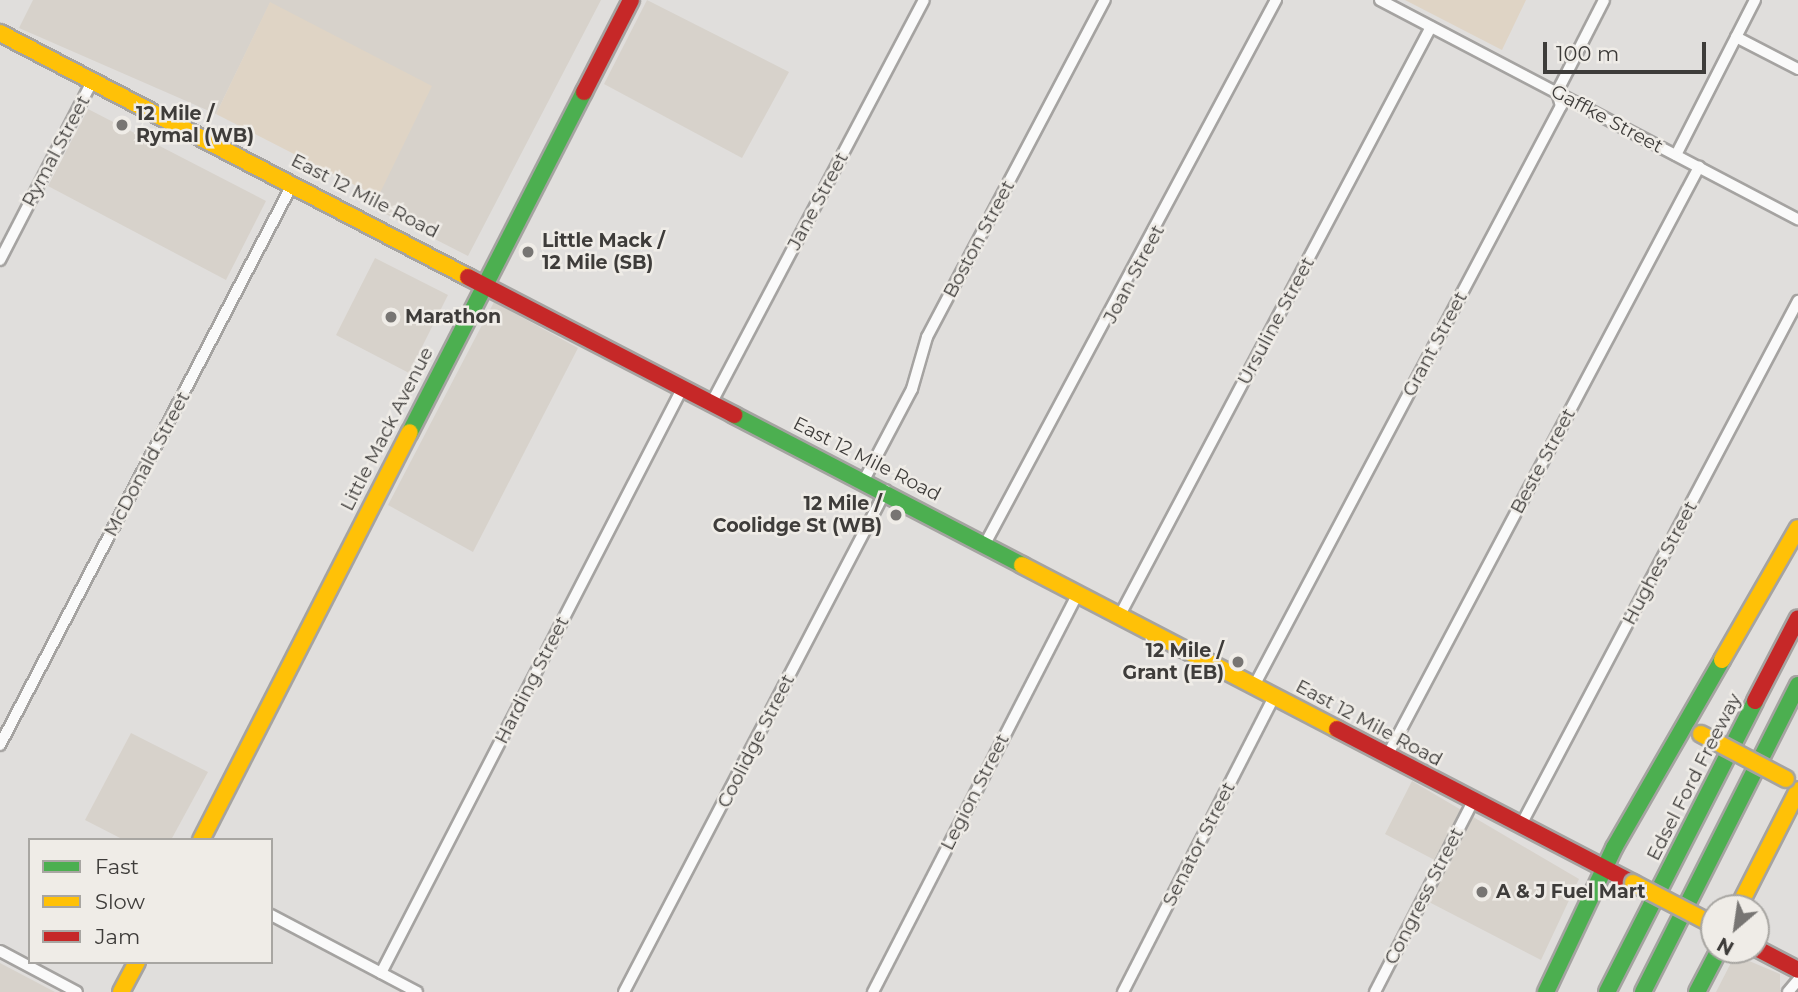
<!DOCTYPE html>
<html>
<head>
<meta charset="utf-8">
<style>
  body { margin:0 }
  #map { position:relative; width:1798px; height:992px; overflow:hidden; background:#e0dedc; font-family:Montserrat,sans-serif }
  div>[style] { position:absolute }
  .built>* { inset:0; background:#d7d2cb }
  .green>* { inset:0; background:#dfd4c5 }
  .roads { filter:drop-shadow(2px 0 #a5a3a1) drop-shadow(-2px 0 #a5a3a1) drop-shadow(0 2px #a5a3a1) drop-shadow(0 -2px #a5a3a1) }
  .street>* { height:10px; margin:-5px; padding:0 5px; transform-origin:5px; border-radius:5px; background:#fafafa }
  .fast>* { height:16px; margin:-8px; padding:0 8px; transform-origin:8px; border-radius:8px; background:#4caf50 }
  .slow>* { height:16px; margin:-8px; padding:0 8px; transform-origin:8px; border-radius:8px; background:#ffc107 }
  .jam>* { height:16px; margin:-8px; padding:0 8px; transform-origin:8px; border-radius:8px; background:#c62828 }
  .bridges { filter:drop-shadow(2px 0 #a5a3a1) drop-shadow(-2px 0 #a5a3a1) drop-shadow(0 2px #a5a3a1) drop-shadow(0 -2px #a5a3a1) }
  .slow-bridge>* { height:16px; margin:-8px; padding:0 8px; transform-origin:8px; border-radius:8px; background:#ffc107 }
  .dots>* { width:19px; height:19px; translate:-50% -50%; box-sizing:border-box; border:4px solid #efece7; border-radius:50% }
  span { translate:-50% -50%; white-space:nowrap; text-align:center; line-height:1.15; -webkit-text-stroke:5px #efece7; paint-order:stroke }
  .poi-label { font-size:19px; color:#3e3c3a; font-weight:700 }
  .left { translate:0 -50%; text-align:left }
  .right { translate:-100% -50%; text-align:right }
  .street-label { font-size:19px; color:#3e3c3a }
  .legend { position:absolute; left:28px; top:838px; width:245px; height:126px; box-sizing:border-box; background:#efece7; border:2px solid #a8a6a2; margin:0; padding:9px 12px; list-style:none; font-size:21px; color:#3e3c3a }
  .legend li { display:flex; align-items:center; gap:14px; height:35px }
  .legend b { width:35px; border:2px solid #a8a6a2 }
  .north { position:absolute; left:1700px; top:894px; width:70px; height:70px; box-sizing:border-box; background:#efece7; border:2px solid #a8a6a2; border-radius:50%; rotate:209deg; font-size:19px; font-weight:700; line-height:28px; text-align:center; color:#3e3c3a }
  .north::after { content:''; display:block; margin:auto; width:24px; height:32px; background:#777573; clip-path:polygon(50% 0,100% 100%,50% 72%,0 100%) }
  .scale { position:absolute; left:1543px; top:42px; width:163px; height:32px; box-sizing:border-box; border:4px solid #3e3c3a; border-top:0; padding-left:9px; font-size:21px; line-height:24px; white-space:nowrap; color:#3e3c3a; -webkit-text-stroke:5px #efece7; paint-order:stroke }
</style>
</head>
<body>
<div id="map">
  <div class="built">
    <div style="clip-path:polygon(33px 0,601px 0,468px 256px,372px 207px,378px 197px,270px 3px,216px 114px,19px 28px)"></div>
    <div style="clip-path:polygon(647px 0,789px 72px,742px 158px,604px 84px)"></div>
    <div style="clip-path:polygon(88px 109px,266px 201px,226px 280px,48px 186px)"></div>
    <div style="clip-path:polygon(375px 258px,448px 295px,409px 373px,336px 335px)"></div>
    <div style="clip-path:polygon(494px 302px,578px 348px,473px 552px,388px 505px)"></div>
    <div style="clip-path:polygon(131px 733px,208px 772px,171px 840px,124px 840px,85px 820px)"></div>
    <div style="clip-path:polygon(1412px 781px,1579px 879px,1541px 960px,1429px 902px,1446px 866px,1385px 834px)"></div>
    <div style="clip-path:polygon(1735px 955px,1780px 974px,1780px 992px,1716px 992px)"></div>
    <div style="clip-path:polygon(0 963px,55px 992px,0 992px)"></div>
  </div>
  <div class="green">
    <div style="clip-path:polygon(1405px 0,1526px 0,1502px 50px)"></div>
    <div style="clip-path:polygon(270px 2px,432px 86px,378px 197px,216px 114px)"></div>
  </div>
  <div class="roads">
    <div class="street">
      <div style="left:1380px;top:0;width:472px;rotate:27.7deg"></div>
      <div style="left:1736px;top:37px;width:70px;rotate:27.3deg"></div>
      <div style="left:1676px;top:155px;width:174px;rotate:-63deg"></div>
      <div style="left:0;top:260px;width:203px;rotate:-62.7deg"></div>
      <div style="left:712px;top:402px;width:454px;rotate:-62.2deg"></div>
      <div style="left:863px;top:482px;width:105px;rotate:-62.2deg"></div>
      <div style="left:912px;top:389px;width:54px;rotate:-73.9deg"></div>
      <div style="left:927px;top:337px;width:381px;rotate:-62.2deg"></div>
      <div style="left:985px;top:544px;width:617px;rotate:-61.86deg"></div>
      <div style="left:1120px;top:615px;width:665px;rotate:-62.13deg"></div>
      <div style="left:1254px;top:686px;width:656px;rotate:-62.11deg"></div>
      <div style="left:1561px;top:106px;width:15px;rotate:-106deg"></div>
      <div style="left:1557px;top:92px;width:103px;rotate:-62.9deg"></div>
      <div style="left:0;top:745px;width:634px;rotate:-62.46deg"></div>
      <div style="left:1387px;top:756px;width:667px;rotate:-62.09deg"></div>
      <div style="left:1521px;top:825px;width:593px;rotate:-62.14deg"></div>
      <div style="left:271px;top:915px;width:165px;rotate:27.8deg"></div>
      <div style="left:0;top:951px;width:87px;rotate:28deg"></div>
      <div style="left:381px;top:973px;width:659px;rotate:-62.74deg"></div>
      <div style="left:624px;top:992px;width:566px;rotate:-62.44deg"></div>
      <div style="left:873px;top:992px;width:449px;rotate:-62.8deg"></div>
      <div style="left:1123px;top:992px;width:331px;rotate:-62.9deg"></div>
      <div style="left:1375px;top:992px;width:215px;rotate:-62.8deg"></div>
      <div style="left:1788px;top:992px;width:16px;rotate:-50deg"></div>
    </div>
    <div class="fast">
      <div style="left:734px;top:415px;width:325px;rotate:27.5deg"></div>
      <div style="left:410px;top:432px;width:382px;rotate:-62.9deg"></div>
      <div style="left:1546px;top:992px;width:159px;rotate:-64.7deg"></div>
      <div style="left:1614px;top:848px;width:217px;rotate:-60.1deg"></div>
      <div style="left:1607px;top:992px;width:326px;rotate:-63deg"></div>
      <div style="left:1643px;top:992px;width:344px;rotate:-63.2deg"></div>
      <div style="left:1697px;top:992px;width:47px;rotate:-62.4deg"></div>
    </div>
    <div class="slow">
      <div style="left:0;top:33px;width:528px;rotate:27.54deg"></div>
      <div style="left:1022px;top:565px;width:355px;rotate:27.5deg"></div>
      <div style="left:1722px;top:660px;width:152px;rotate:-60.1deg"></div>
      <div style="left:201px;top:840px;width:458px;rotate:-62.9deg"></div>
      <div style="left:1738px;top:908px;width:132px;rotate:-63deg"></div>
      <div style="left:121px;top:992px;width:34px;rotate:-62deg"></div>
    </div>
    <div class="jam">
      <div style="left:584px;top:92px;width:103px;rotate:-62.9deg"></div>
      <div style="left:468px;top:277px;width:300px;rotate:27.4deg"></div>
      <div style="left:1755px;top:701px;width:93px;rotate:-62.6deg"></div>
      <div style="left:1337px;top:729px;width:334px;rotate:27.5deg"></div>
      <div style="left:1756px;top:948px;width:47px;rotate:27.6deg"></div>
    </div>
  </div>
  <div class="bridges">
    <div class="slow-bridge">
      <div style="left:1701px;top:734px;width:96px;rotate:27.9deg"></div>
      <div style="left:1633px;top:883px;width:91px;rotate:27.4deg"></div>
    </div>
  </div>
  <div class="dots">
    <div style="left:122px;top:125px;background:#777573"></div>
    <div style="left:528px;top:252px;background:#777573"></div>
    <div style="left:391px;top:317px;background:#777573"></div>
    <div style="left:896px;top:515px;background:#777573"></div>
    <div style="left:1238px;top:662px;background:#777573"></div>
    <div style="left:1482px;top:892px;background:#777573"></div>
  </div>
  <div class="poi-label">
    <span class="left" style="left:136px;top:125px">12 Mile /<br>Rymal (WB)</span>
    <span class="left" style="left:542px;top:252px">Little Mack /<br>12 Mile (SB)</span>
    <span class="left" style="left:405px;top:317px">Marathon</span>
    <span class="right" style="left:882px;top:515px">12 Mile /<br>Coolidge St (WB)</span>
    <span class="right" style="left:1224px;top:662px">12 Mile /<br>Grant (EB)</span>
    <span class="left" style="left:1496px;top:892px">A &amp; J Fuel Mart</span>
  </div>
  <div class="street-label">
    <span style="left:1607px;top:119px;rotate:28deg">Gaffke Street</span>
    <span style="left:56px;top:151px;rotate:-62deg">Rymal Street</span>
    <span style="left:365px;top:196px;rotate:27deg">East 12 Mile Road</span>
    <span style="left:818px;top:201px;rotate:-62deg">Jane Street</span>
    <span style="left:979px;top:239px;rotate:-62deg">Boston Street</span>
    <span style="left:1134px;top:274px;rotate:-62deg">Joan Street</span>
    <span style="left:1276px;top:321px;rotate:-62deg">Ursuline Street</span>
    <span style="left:1435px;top:344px;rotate:-62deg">Grant Street</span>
    <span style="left:387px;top:429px;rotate:-63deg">Little Mack Avenue</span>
    <span style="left:867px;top:459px;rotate:27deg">East 12 Mile Road</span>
    <span style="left:1543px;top:461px;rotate:-62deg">Beste Street</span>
    <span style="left:147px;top:464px;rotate:-62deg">McDonald Street</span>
    <span style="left:1660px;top:563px;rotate:-62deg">Hughes Street</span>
    <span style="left:532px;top:680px;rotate:-63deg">Harding Street</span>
    <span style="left:1369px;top:723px;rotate:28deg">East 12 Mile Road</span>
    <span style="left:756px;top:741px;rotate:-63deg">Coolidge Street</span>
    <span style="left:1694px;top:777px;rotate:-63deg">Edsel Ford Freeway</span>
    <span style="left:975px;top:792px;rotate:-63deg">Legion Street</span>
    <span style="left:1199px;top:844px;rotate:-63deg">Senator Street</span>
    <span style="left:1424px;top:896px;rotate:-63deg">Congress Street</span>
  </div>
  <ul class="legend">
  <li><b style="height:9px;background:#4caf50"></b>Fast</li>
  <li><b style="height:9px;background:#ffc107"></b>Slow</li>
  <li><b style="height:9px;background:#c62828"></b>Jam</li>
  </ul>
  <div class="north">N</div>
  <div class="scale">100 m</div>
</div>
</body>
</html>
